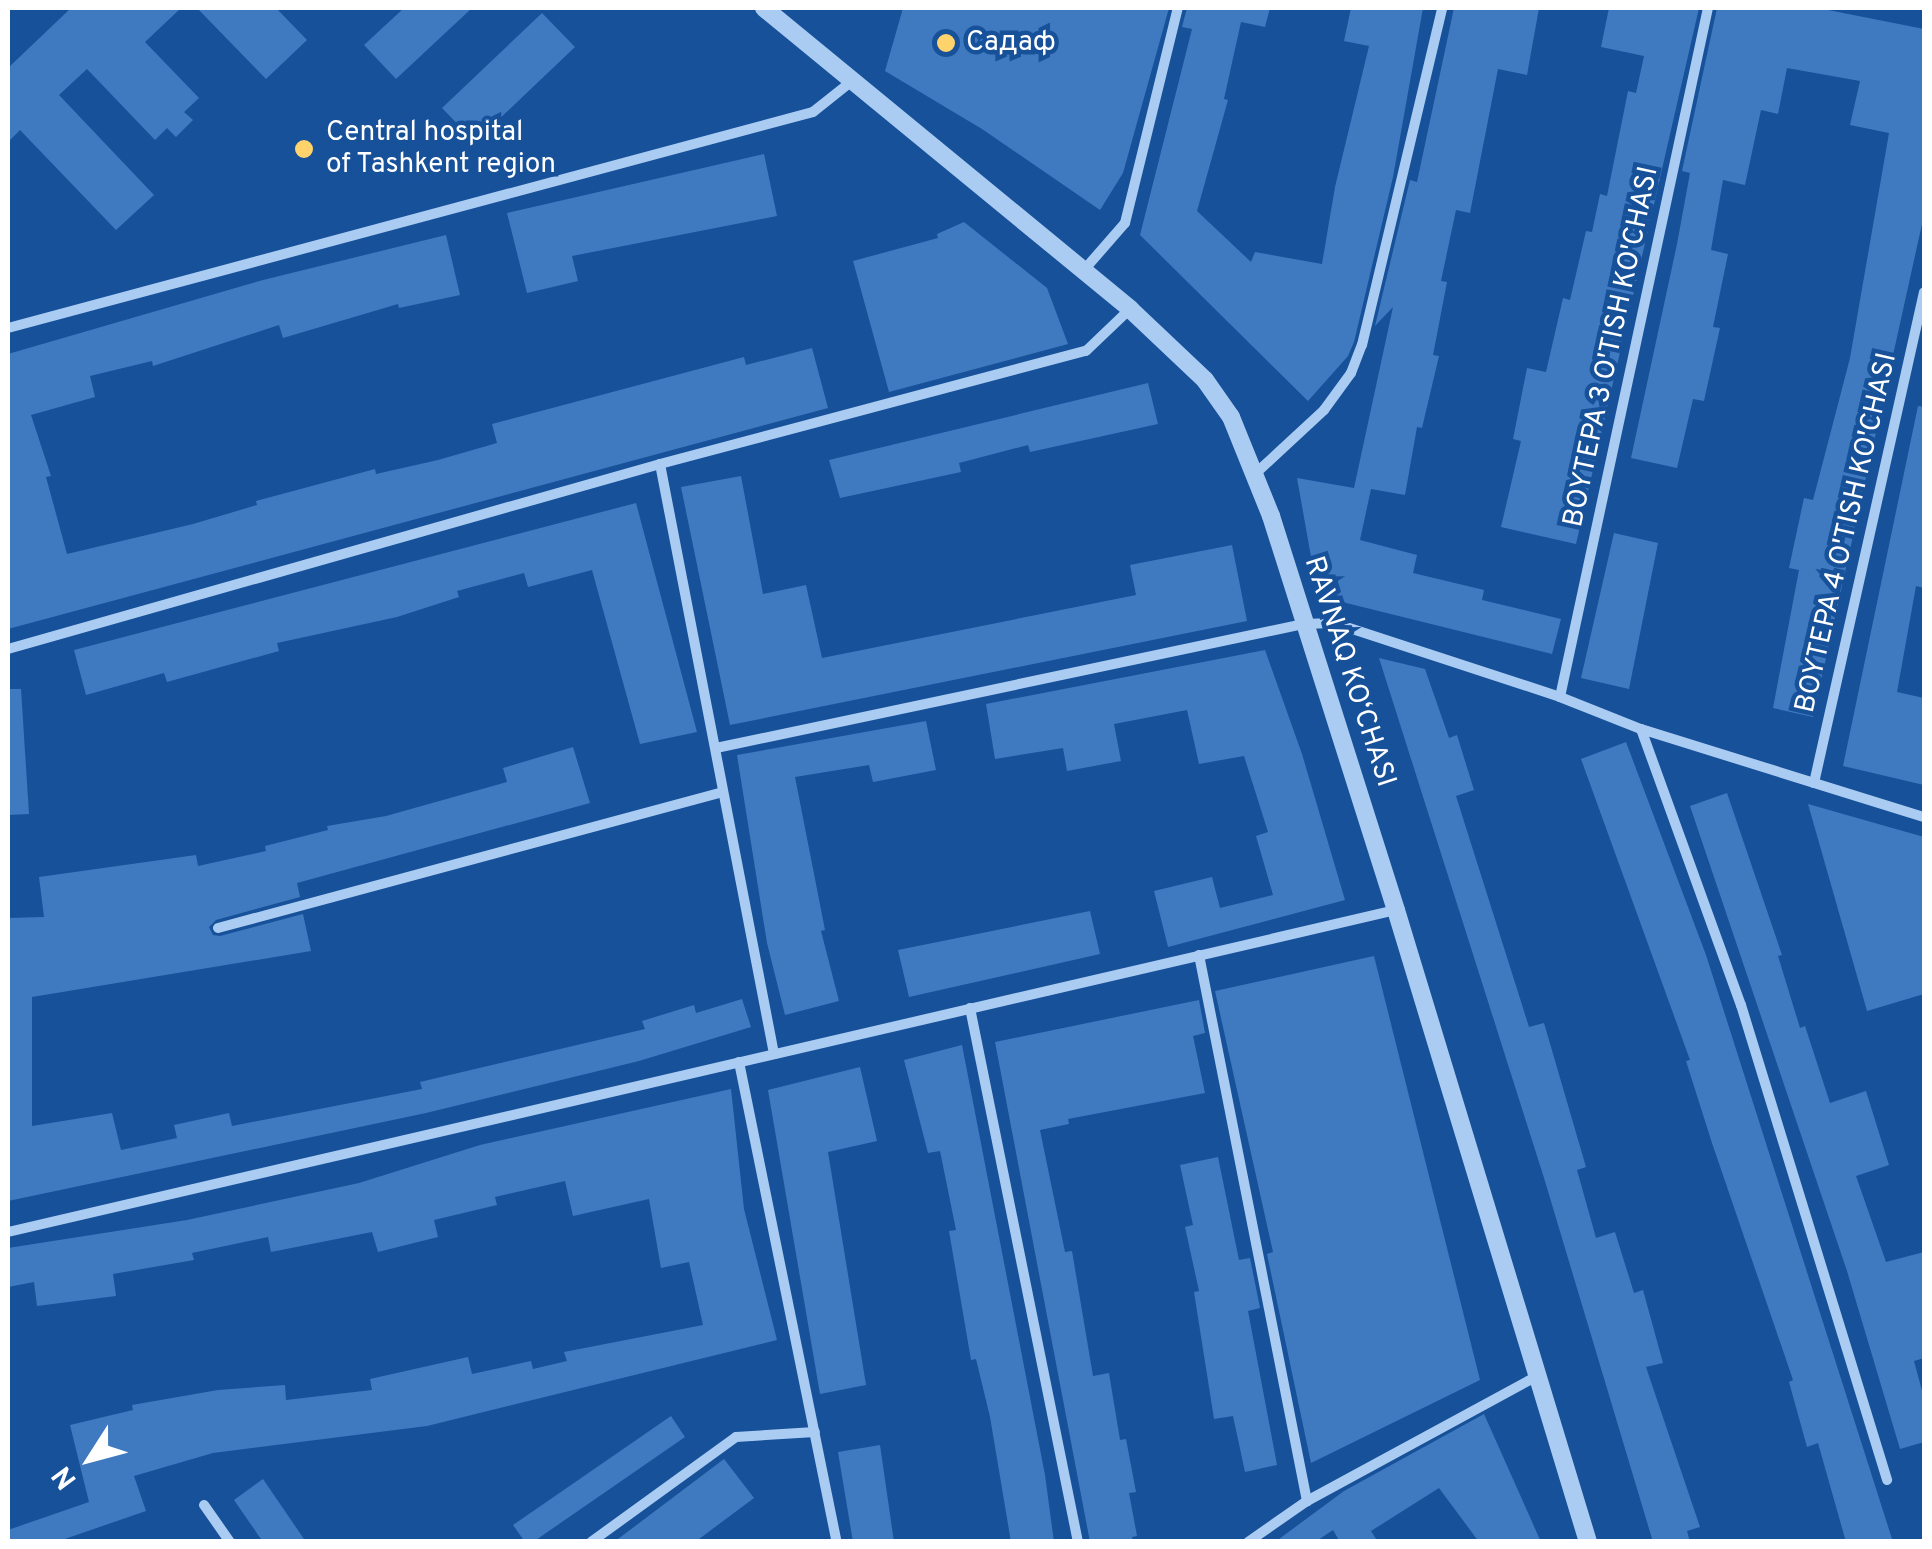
<!DOCTYPE html>
<html>
<head>
<meta charset="utf-8">
<style>
  body { margin:0 }
  #map { position:relative; width:1932px; height:1549px; overflow:hidden; background:#16519a; font-family:Overpass,sans-serif }
  div>[style] { position:absolute }
  .building>* { inset:0; background:#3f7ac1 }
  .minor>* { height:10px; margin:-5px; padding:0 5px; transform-origin:5px; border-radius:5px; background:#abccf2 }
  .tertiary>* { height:18px; margin:-9px; padding:0 9px; transform-origin:9px; border-radius:9px; background:#abccf2 }
  .dots>* { width:28px; height:28px; translate:-50% -50%; box-sizing:border-box; border:5px solid #16519a; border-radius:50% }
  span { translate:-50% -50%; white-space:nowrap; text-align:center; line-height:1.15; -webkit-text-stroke:9px #16519a; paint-order:stroke }
  .poi-label { font-size:28px; color:#fff }
  .left { translate:0 -50%; text-align:left }
  .street-label { font-size:28px; color:#fff }
  .frame { position:absolute; inset:0; border:10px solid #fff; pointer-events:none }
  .north { position:absolute; left:40px; top:1409px; width:100px; height:100px; -webkit-text-stroke:8px #16519a; paint-order:stroke; rotate:234deg; font-size:28px; font-weight:700; line-height:40px; text-align:center; color:#fff }
  .north::after { content:''; display:block; margin:auto; width:35px; height:45px; background:#fff; clip-path:polygon(50% 0,100% 100%,50% 72%,0 100%) }
</style>
</head>
<body>
<div id="map">
  <div class="building">
    <div style="clip-path:polygon(71px 8px,181px 8px,145px 42px,199px 98px,184px 112px,193px 120px,176px 137px,167px 128px,155px 140px,87px 69px,59px 95px,154px 195px,116px 230px,20px 130px,8px 142px,8px 68px)"></div>
    <div style="clip-path:polygon(197px 8px,276px 8px,307px 40px,266px 79px)"></div>
    <div style="clip-path:polygon(404px 8px,472px 8px,396px 79px,364px 45px)"></div>
    <div style="clip-path:polygon(903px 8px,1169px 8px,1123px 173px,1100px 210px,982px 129px,885px 71px)"></div>
    <div style="clip-path:polygon(1187px 8px,1270px 8px,1265px 27px,1241px 22px,1224px 99px,1228px 100px,1197px 211px,1251px 262px,1255px 252px,1322px 264px,1335px 187px,1369px 46px,1344px 41px,1351px 8px,1423px 8px,1393px 177px,1354px 342px,1348px 356px,1308px 401px,1140px 235px,1192px 29px,1182px 27px)"></div>
    <div style="clip-path:polygon(1454px 8px,1539px 8px,1527px 75px,1498px 69px,1470px 213px,1456px 210px,1441px 281px,1447px 282px,1433px 355px,1439px 356px,1422px 428px,1417px 427px,1405px 495px,1371px 489px,1360px 540px,1417px 555px,1413px 573px,1484px 590px,1482px 600px,1561px 619px,1552px 654px,1318px 596px,1297px 478px,1354px 488px,1393px 307px,1375px 326px,1410px 180px,1417px 182px)"></div>
    <div style="clip-path:polygon(1609px 8px,1699px 8px,1576px 544px,1501px 527px,1521px 441px,1513px 439px,1527px 368px,1546px 372px,1563px 298px,1570px 300px,1586px 231px,1592px 232px,1600px 194px,1607px 196px,1628px 91px,1636px 93px,1644px 56px,1601px 47px)"></div>
    <div style="clip-path:polygon(1717px 8px,1818px 8px,1924px 29px,1924px 215px,1813px 717px,1773px 708px,1799px 570px,1789px 568px,1804px 498px,1813px 500px,1850px 358px,1889px 133px,1850px 125px,1860px 81px,1787px 68px,1778px 114px,1761px 110px,1745px 185px,1723px 180px,1711px 250px,1728px 254px,1713px 327px,1720px 328px,1704px 401px,1693px 399px,1677px 468px,1631px 458px,1677px 244px,1690px 173px,1682px 171px)"></div>
    <div style="clip-path:polygon(542px 13px,575px 47px,475px 142px,442px 108px)"></div>
    <div style="clip-path:polygon(764px 154px,777px 216px,572px 256px,578px 281px,527px 293px,507px 213px)"></div>
    <div style="clip-path:polygon(964px 222px,1047px 288px,1068px 344px,889px 392px,853px 261px,938px 238px,937px 234px)"></div>
    <div style="clip-path:polygon(446px 235px,460px 295px,399px 308px,398px 304px,283px 338px,279px 325px,153px 366px,152px 361px,90px 376px,95px 397px,31px 415px,51px 476px,46px 477px,67px 554px,193px 524px,257px 505px,256px 501px,375px 469px,376px 474px,438px 460px,497px 443px,492px 424px,744px 357px,746px 365px,812px 348px,828px 408px,8px 629px,8px 354px,263px 280px)"></div>
    <div style="clip-path:polygon(1148px 383px,1158px 424px,1030px 452px,1028px 445px,959px 463px,961px 472px,840px 498px,829px 460px)"></div>
    <div style="clip-path:polygon(1918px 406px,1924px 407px,1924px 588px,1916px 586px,1897px 692px,1924px 698px,1924px 785px,1843px 766px)"></div>
    <div style="clip-path:polygon(741px 476px,763px 594px,806px 585px,822px 658px,1136px 595px,1130px 565px,1232px 545px,1247px 621px,730px 725px,681px 487px)"></div>
    <div style="clip-path:polygon(636px 503px,697px 732px,640px 744px,592px 570px,528px 587px,524px 573px,457px 591px,459px 597px,397px 617px,277px 643px,279px 651px,167px 682px,164px 673px,86px 695px,74px 650px)"></div>
    <div style="clip-path:polygon(1614px 533px,1658px 543px,1629px 689px,1581px 678px)"></div>
    <div style="clip-path:polygon(1265px 650px,1302px 754px,1345px 900px,1168px 947px,1154px 891px,1212px 877px,1220px 908px,1273px 895px,1256px 836px,1268px 832px,1244px 756px,1199px 764px,1187px 710px,1114px 724px,1121px 761px,1067px 771px,1063px 748px,995px 759px,986px 704px)"></div>
    <div style="clip-path:polygon(1379px 658px,1425px 669px,1449px 738px,1457px 735px,1474px 790px,1456px 796px,1529px 1027px,1544px 1023px,1586px 1167px,1577px 1170px,1596px 1238px,1615px 1232px,1634px 1293px,1643px 1290px,1663px 1363px,1646px 1367px,1700px 1527px,1687px 1531px,1690px 1542px,1653px 1542px,1544px 1178px)"></div>
    <div style="clip-path:polygon(8px 689px,21px 689px,29px 814px,8px 815px)"></div>
    <div style="clip-path:polygon(926px 721px,936px 770px,873px 782px,869px 765px,795px 777px,825px 930px,821px 931px,839px 1001px,785px 1015px,767px 943px,737px 755px)"></div>
    <div style="clip-path:polygon(1626px 742px,1706px 955px,1893px 1542px,1846px 1542px,1818px 1443px,1807px 1447px,1789px 1382px,1793px 1380px,1712px 1143px,1686px 1061px,1690px 1060px,1581px 759px)"></div>
    <div style="clip-path:polygon(573px 747px,590px 803px,297px 883px,300px 897px,216px 920px,209px 927px,213px 935px,220px 936px,303px 914px,311px 951px,32px 997px,32px 1126px,112px 1113px,121px 1150px,177px 1138px,174px 1125px,229px 1113px,232px 1126px,422px 1089px,420px 1082px,645px 1029px,642px 1021px,694px 1005px,696px 1013px,742px 999px,751px 1027px,639px 1061px,426px 1113px,8px 1201px,8px 918px,44px 917px,39px 877px,196px 855px,198px 866px,266px 851px,265px 846px,328px 830px,327px 826px,386px 816px,507px 782px,503px 768px)"></div>
    <div style="clip-path:polygon(1727px 793px,1782px 955px,1778px 956px,1800px 1028px,1805px 1026px,1830px 1103px,1866px 1091px,1889px 1165px,1856px 1176px,1886px 1262px,1924px 1252px,1924px 1358px,1914px 1361px,1924px 1398px,1924px 1442px,1900px 1449px,1847px 1271px,1690px 806px)"></div>
    <div style="clip-path:polygon(1808px 804px,1924px 837px,1924px 994px,1867px 1011px)"></div>
    <div style="clip-path:polygon(1090px 911px,1100px 954px,909px 997px,898px 950px)"></div>
    <div style="clip-path:polygon(1374px 956px,1480px 1380px,1311px 1463px,1267px 1254px,1273px 1252px,1215px 991px)"></div>
    <div style="clip-path:polygon(1199px 1000px,1205px 1033px,1193px 1036px,1205px 1093px,1068px 1119px,1069px 1124px,1040px 1130px,1065px 1252px,1072px 1251px,1093px 1376px,1109px 1373px,1120px 1440px,1126px 1439px,1136px 1492px,1129px 1493px,1137px 1536px,1132px 1537px,1133px 1542px,1090px 1542px,995px 1042px)"></div>
    <div style="clip-path:polygon(962px 1045px,1045px 1475px,1054px 1542px,1011px 1542px,990px 1417px,976px 1359px,971px 1360px,949px 1231px,956px 1230px,940px 1151px,928px 1153px,904px 1060px)"></div>
    <div style="clip-path:polygon(860px 1067px,877px 1141px,828px 1152px,866px 1385px,820px 1394px,768px 1090px)"></div>
    <div style="clip-path:polygon(731px 1089px,744px 1209px,777px 1340px,427px 1426px,213px 1453px,134px 1476px,146px 1511px,56px 1542px,8px 1542px,8px 1530px,89px 1502px,70px 1425px,133px 1410px,132px 1405px,218px 1390px,285px 1385px,286px 1400px,372px 1390px,370px 1379px,468px 1357px,472px 1374px,531px 1361px,533px 1369px,567px 1361px,564px 1352px,703px 1325px,689px 1262px,661px 1268px,649px 1199px,573px 1216px,565px 1181px,495px 1197px,497px 1205px,434px 1220px,438px 1237px,378px 1252px,372px 1232px,271px 1252px,268px 1237px,192px 1253px,194px 1260px,113px 1274px,116px 1296px,37px 1306px,34px 1282px,8px 1287px,8px 1248px,187px 1220px,359px 1183px,480px 1145px)"></div>
    <div style="clip-path:polygon(1218px 1157px,1239px 1260px,1250px 1258px,1260px 1308px,1248px 1311px,1277px 1465px,1245px 1472px,1233px 1416px,1214px 1419px,1194px 1292px,1199px 1291px,1185px 1227px,1193px 1225px,1180px 1165px)"></div>
    <div style="clip-path:polygon(1484px 1414px,1541px 1542px,1479px 1542px,1439px 1488px,1371px 1531px,1378px 1542px,1340px 1542px,1333px 1530px,1315px 1542px,1275px 1542px,1344px 1491px)"></div>
    <div style="clip-path:polygon(671px 1416px,685px 1437px,533px 1542px,525px 1542px,513px 1525px)"></div>
    <div style="clip-path:polygon(880px 1445px,894px 1542px,853px 1542px,838px 1452px)"></div>
    <div style="clip-path:polygon(724px 1459px,754px 1498px,695px 1542px,614px 1542px)"></div>
    <div style="clip-path:polygon(263px 1479px,306px 1542px,263px 1542px,234px 1500px)"></div>
  </div>
  <div class="minor">
    <div style="left:1084px;top:270px;width:62px;rotate:-48.9deg"></div>
    <div style="left:1125px;top:223px;width:221px;rotate:-76.2deg"></div>
    <div style="left:8px;top:328px;width:833px;rotate:-15.02deg"></div>
    <div style="left:813px;top:112px;width:50px;rotate:-38.5deg"></div>
    <div style="left:660px;top:464px;width:601px;rotate:79.06deg"></div>
    <div style="left:1255px;top:474px;width:94px;rotate:-42.8deg"></div>
    <div style="left:1324px;top:410px;width:46px;rotate:-53.9deg"></div>
    <div style="left:1351px;top:373px;width:30px;rotate:-69deg"></div>
    <div style="left:1362px;top:345px;width:346px;rotate:-76.6deg"></div>
    <div style="left:8px;top:649px;width:678px;rotate:-15.84deg"></div>
    <div style="left:660px;top:464px;width:441px;rotate:-14.9deg"></div>
    <div style="left:1086px;top:351px;width:61px;rotate:-43.7deg"></div>
    <div style="left:1560px;top:697px;width:705px;rotate:-77.88deg"></div>
    <div style="left:1641px;top:729px;width:294px;rotate:70.1deg"></div>
    <div style="left:1741px;top:1005px;width:497px;rotate:72.9deg"></div>
    <div style="left:716px;top:748px;width:601px;rotate:-11.91deg"></div>
    <div style="left:1304px;top:624px;width:30px;rotate:-2deg"></div>
    <div style="left:1334px;top:623px;width:238px;rotate:18.1deg"></div>
    <div style="left:1560px;top:697px;width:87px;rotate:21.6deg"></div>
    <div style="left:1641px;top:729px;width:296px;rotate:17.3deg"></div>
    <div style="left:1814px;top:783px;width:503px;rotate:-77.37deg"></div>
    <div style="left:218px;top:928px;width:523px;rotate:-15.07deg"></div>
    <div style="left:1199px;top:955px;width:557px;rotate:78.81deg"></div>
    <div style="left:970px;top:1008px;width:545px;rotate:78.57deg"></div>
    <div style="left:739px;top:1062px;width:490px;rotate:78.5deg"></div>
    <div style="left:8px;top:1232px;width:1425px;rotate:-13.06deg"></div>
    <div style="left:204px;top:1505px;width:45px;rotate:54.9deg"></div>
    <div style="left:591px;top:1542px;width:179px;rotate:-35.9deg"></div>
    <div style="left:736px;top:1437px;width:79px;rotate:-3.6deg"></div>
    <div style="left:1248px;top:1542px;width:72px;rotate:-34.8deg"></div>
    <div style="left:1307px;top:1501px;width:262px;rotate:-28.5deg"></div>
  </div>
  <div class="tertiary">
    <div style="left:764px;top:8px;width:474px;rotate:39.4deg"></div>
    <div style="left:1130px;top:309px;width:103px;rotate:43.4deg"></div>
    <div style="left:1205px;top:380px;width:45px;rotate:54.9deg"></div>
    <div style="left:1231px;top:417px;width:107px;rotate:68deg"></div>
    <div style="left:1271px;top:516px;width:413px;rotate:72.4deg"></div>
    <div style="left:1396px;top:910px;width:661px;rotate:73.1deg"></div>
  </div>
  <div class="dots">
    <div style="left:946px;top:43px;background:#ffd36c"></div>
    <div style="left:304px;top:149px;background:#ffd36c"></div>
  </div>
  <div class="poi-label">
    <span class="left" style="left:966px;top:43px">Садаф</span>
    <span class="left" style="left:326px;top:149px">Central hospital<br>of Tashkent region</span>
  </div>
  <div class="street-label">
    <span style="left:1612px;top:347px;rotate:-78deg">BOYTEPA 3 O'TISH KO'CHASI</span>
    <span style="left:1847px;top:533px;rotate:-77deg">BOYTEPA 4 O'TISH KO'CHASI</span>
    <span style="left:1349px;top:672px;rotate:72deg">RAVNAQ KO‘CHASI</span>
  </div>
  <div class="frame"></div>
  <div class="north">N</div>
</div>
</body>
</html>
